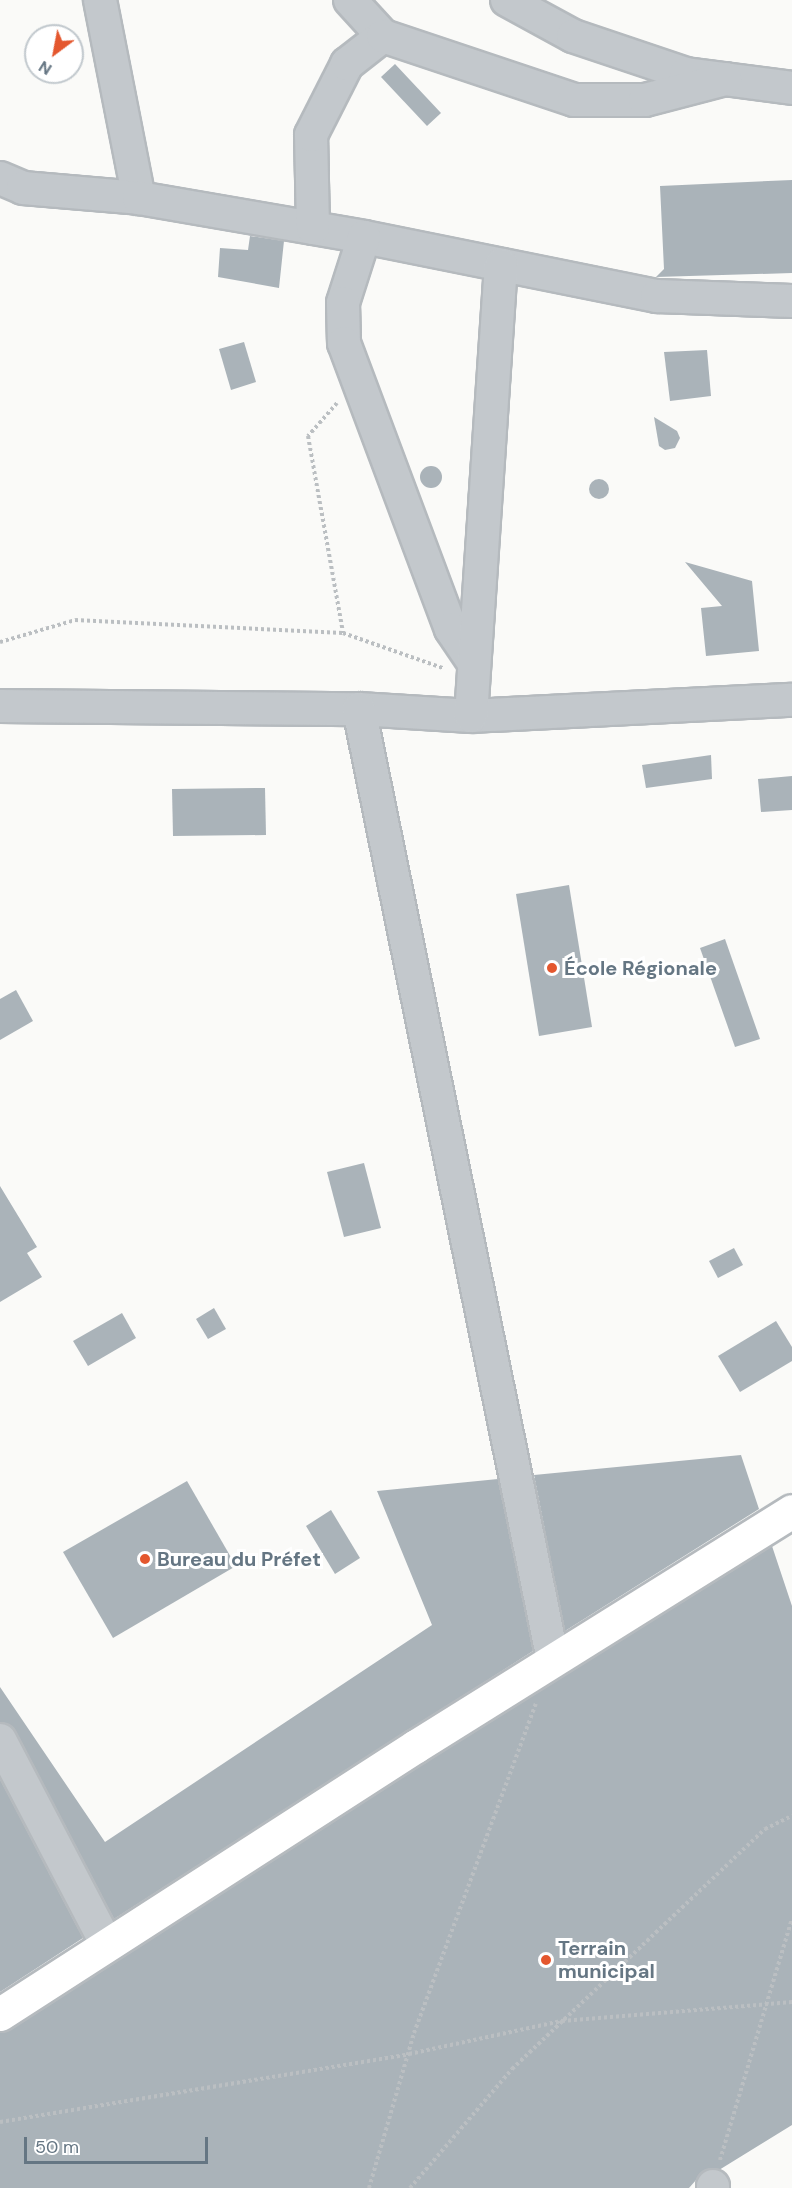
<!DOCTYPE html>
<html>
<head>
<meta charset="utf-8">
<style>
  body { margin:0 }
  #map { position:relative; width:792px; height:2188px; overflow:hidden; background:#fafaf8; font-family:"DM Sans",sans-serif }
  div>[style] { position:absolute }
  .building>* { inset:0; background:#aab3b9 }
  .round { border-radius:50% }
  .path>* { height:4px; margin-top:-2px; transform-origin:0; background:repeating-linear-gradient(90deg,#bbbfc2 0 3px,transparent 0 6px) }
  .roads { filter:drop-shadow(2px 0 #b5babe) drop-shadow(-2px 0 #b5babe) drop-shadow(0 2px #b5babe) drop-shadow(0 -2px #b5babe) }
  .minor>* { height:32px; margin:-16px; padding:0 16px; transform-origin:16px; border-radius:16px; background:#c3c8cc }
  .major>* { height:33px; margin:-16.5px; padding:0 16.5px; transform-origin:16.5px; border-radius:16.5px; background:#fff }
  .dots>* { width:16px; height:16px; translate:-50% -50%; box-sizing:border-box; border:3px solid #fff; border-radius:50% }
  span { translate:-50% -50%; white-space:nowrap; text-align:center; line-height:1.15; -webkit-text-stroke:6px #fff; paint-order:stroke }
  .poi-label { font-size:20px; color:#657683; font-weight:700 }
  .left { translate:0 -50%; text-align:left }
  .north { position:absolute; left:24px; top:24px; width:60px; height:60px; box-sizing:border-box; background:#fff; border:2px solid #c1c8cd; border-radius:50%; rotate:212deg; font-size:16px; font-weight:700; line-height:24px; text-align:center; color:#657683 }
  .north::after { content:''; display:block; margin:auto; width:21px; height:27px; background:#e4572e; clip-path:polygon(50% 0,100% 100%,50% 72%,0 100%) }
  .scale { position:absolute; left:24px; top:2137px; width:184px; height:27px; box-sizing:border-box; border:3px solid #657683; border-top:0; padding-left:8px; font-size:18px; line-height:21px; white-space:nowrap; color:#657683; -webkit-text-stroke:4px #fff; paint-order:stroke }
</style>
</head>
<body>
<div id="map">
  <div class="building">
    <div style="clip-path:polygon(395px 64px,441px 113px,427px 126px,381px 77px)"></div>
    <div style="clip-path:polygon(792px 180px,792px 273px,656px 277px,664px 269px,660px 186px)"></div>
    <div style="clip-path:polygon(250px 236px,284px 241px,279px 288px,218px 277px,220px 248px,248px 250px)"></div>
    <div style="clip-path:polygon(244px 342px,256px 382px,231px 390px,219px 349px)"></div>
    <div style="clip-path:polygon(707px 350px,711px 396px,670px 401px,664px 352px)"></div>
    <div style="clip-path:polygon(654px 417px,677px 431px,680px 438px,675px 448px,665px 450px,659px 446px)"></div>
    <div class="round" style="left:420px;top:466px;width:22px;height:22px"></div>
    <div class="round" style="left:589px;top:479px;width:20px;height:20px"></div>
    <div style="clip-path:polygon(685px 562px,752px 581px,759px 651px,706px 656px,701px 608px,722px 606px)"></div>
    <div style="clip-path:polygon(711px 755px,712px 779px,646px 788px,642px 765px)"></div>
    <div style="clip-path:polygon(792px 776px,792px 810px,761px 812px,758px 779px)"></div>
    <div style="clip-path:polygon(265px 788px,266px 835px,173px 836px,172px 789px)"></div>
    <div style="clip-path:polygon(569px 885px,592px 1027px,539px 1036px,516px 894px)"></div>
    <div style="clip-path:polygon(725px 939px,760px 1039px,735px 1047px,700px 948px)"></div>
    <div style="clip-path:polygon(16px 990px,33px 1021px,0 1040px,0 999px)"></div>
    <div style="clip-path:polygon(364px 1163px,381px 1228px,344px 1237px,327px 1172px)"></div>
    <div style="clip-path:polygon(0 1186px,37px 1247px,27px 1253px,42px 1277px,0 1302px)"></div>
    <div style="clip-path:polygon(734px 1248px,743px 1265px,718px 1278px,709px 1261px)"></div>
    <div style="clip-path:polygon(214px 1308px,226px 1329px,208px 1339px,196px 1319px)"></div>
    <div style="clip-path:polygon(122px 1313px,136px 1338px,88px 1366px,73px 1341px)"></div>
    <div style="clip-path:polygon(776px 1321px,792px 1347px,792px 1361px,740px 1392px,718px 1356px)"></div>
    <div style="clip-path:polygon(741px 1455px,759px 1509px,565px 1631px,534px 1475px)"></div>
    <div style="clip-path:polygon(498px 1479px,533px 1651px,114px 1919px,16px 1732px,0 1722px,0 1687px,105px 1842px,432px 1625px,377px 1491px)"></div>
    <div style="clip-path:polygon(187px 1481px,236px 1566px,113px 1638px,63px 1552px)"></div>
    <div style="clip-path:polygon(331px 1510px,360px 1558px,335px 1574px,306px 1526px)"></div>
    <div style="clip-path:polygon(772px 1546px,792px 1606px,792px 2125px,719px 2170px,704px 2171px,689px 2188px,0 2188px,0 2033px,10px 2030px,426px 1762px)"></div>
    <div style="clip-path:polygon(0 1779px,83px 1938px,0 1992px)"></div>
  </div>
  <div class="path">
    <div style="left:337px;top:403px;width:44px;rotate:131.3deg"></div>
    <div style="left:308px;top:436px;width:200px;rotate:79.9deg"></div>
    <div style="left:0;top:642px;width:78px;rotate:-16.3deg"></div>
    <div style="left:75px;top:620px;width:268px;rotate:2.8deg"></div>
    <div style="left:343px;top:633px;width:106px;rotate:19.3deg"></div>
    <div style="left:0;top:2122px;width:415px;rotate:-9.4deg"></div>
    <div style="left:409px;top:2054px;width:157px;rotate:-12.2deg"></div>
    <div style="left:562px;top:2021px;width:231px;rotate:-4.7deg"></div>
    <div style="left:720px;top:2160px;width:252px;rotate:-73.4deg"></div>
    <div style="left:369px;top:2188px;width:161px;rotate:-73.8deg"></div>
    <div style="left:414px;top:2033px;width:351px;rotate:-69.7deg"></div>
    <div style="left:410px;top:2188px;width:157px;rotate:-49.4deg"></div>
    <div style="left:512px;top:2069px;width:349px;rotate:-43.5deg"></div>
    <div style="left:765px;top:1829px;width:30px;rotate:-26deg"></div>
  </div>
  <div class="roads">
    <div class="minor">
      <div style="left:100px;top:0;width:202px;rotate:78.9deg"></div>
      <div style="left:350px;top:0;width:49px;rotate:47.5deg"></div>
      <div style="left:507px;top:0;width:75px;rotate:28.6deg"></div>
      <div style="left:573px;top:36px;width:119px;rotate:18.6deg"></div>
      <div style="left:686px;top:74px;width:107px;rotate:7.5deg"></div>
      <div style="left:0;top:178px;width:25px;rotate:23deg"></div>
      <div style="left:23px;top:188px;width:116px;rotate:4.9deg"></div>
      <div style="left:139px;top:198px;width:228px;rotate:9.8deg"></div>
      <div style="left:364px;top:237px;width:299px;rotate:11.4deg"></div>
      <div style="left:657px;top:296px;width:135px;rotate:2.1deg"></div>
      <div style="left:313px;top:228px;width:93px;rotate:-91.2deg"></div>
      <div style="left:311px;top:135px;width:80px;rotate:-63.1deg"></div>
      <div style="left:347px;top:64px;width:46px;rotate:-37.9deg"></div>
      <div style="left:383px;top:36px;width:201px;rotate:18.5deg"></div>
      <div style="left:574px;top:100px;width:71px"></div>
      <div style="left:645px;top:100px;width:83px;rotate:-14.7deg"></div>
      <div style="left:364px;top:237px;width:69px;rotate:107.7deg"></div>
      <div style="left:343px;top:303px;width:40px;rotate:88.6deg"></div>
      <div style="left:344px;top:343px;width:305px;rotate:69.5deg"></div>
      <div style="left:451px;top:629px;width:40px;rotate:56deg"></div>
      <div style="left:0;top:706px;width:359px;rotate:0.5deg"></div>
      <div style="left:359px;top:709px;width:112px;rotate:3.6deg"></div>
      <div style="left:471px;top:716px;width:321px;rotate:-2.9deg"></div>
      <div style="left:359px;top:709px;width:971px;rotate:78.47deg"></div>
      <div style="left:471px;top:716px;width:452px;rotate:-86.2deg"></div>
      <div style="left:0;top:1740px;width:231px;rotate:62.4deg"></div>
      <div style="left:713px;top:2188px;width:2px;rotate:-90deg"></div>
    </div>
    <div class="major">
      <div style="left:0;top:2014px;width:495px;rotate:-32.8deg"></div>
      <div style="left:416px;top:1746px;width:443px;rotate:-32deg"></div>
    </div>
  </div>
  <div class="dots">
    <div style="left:552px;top:968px;background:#e4572e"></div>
    <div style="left:145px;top:1559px;background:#e4572e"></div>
    <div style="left:546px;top:1960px;background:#e4572e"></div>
  </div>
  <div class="poi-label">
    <span class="left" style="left:564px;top:968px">École Régionale</span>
    <span class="left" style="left:157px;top:1559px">Bureau du Préfet</span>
    <span class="left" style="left:558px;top:1960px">Terrain<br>municipal</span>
  </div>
  <div class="north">N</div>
  <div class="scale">50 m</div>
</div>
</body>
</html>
